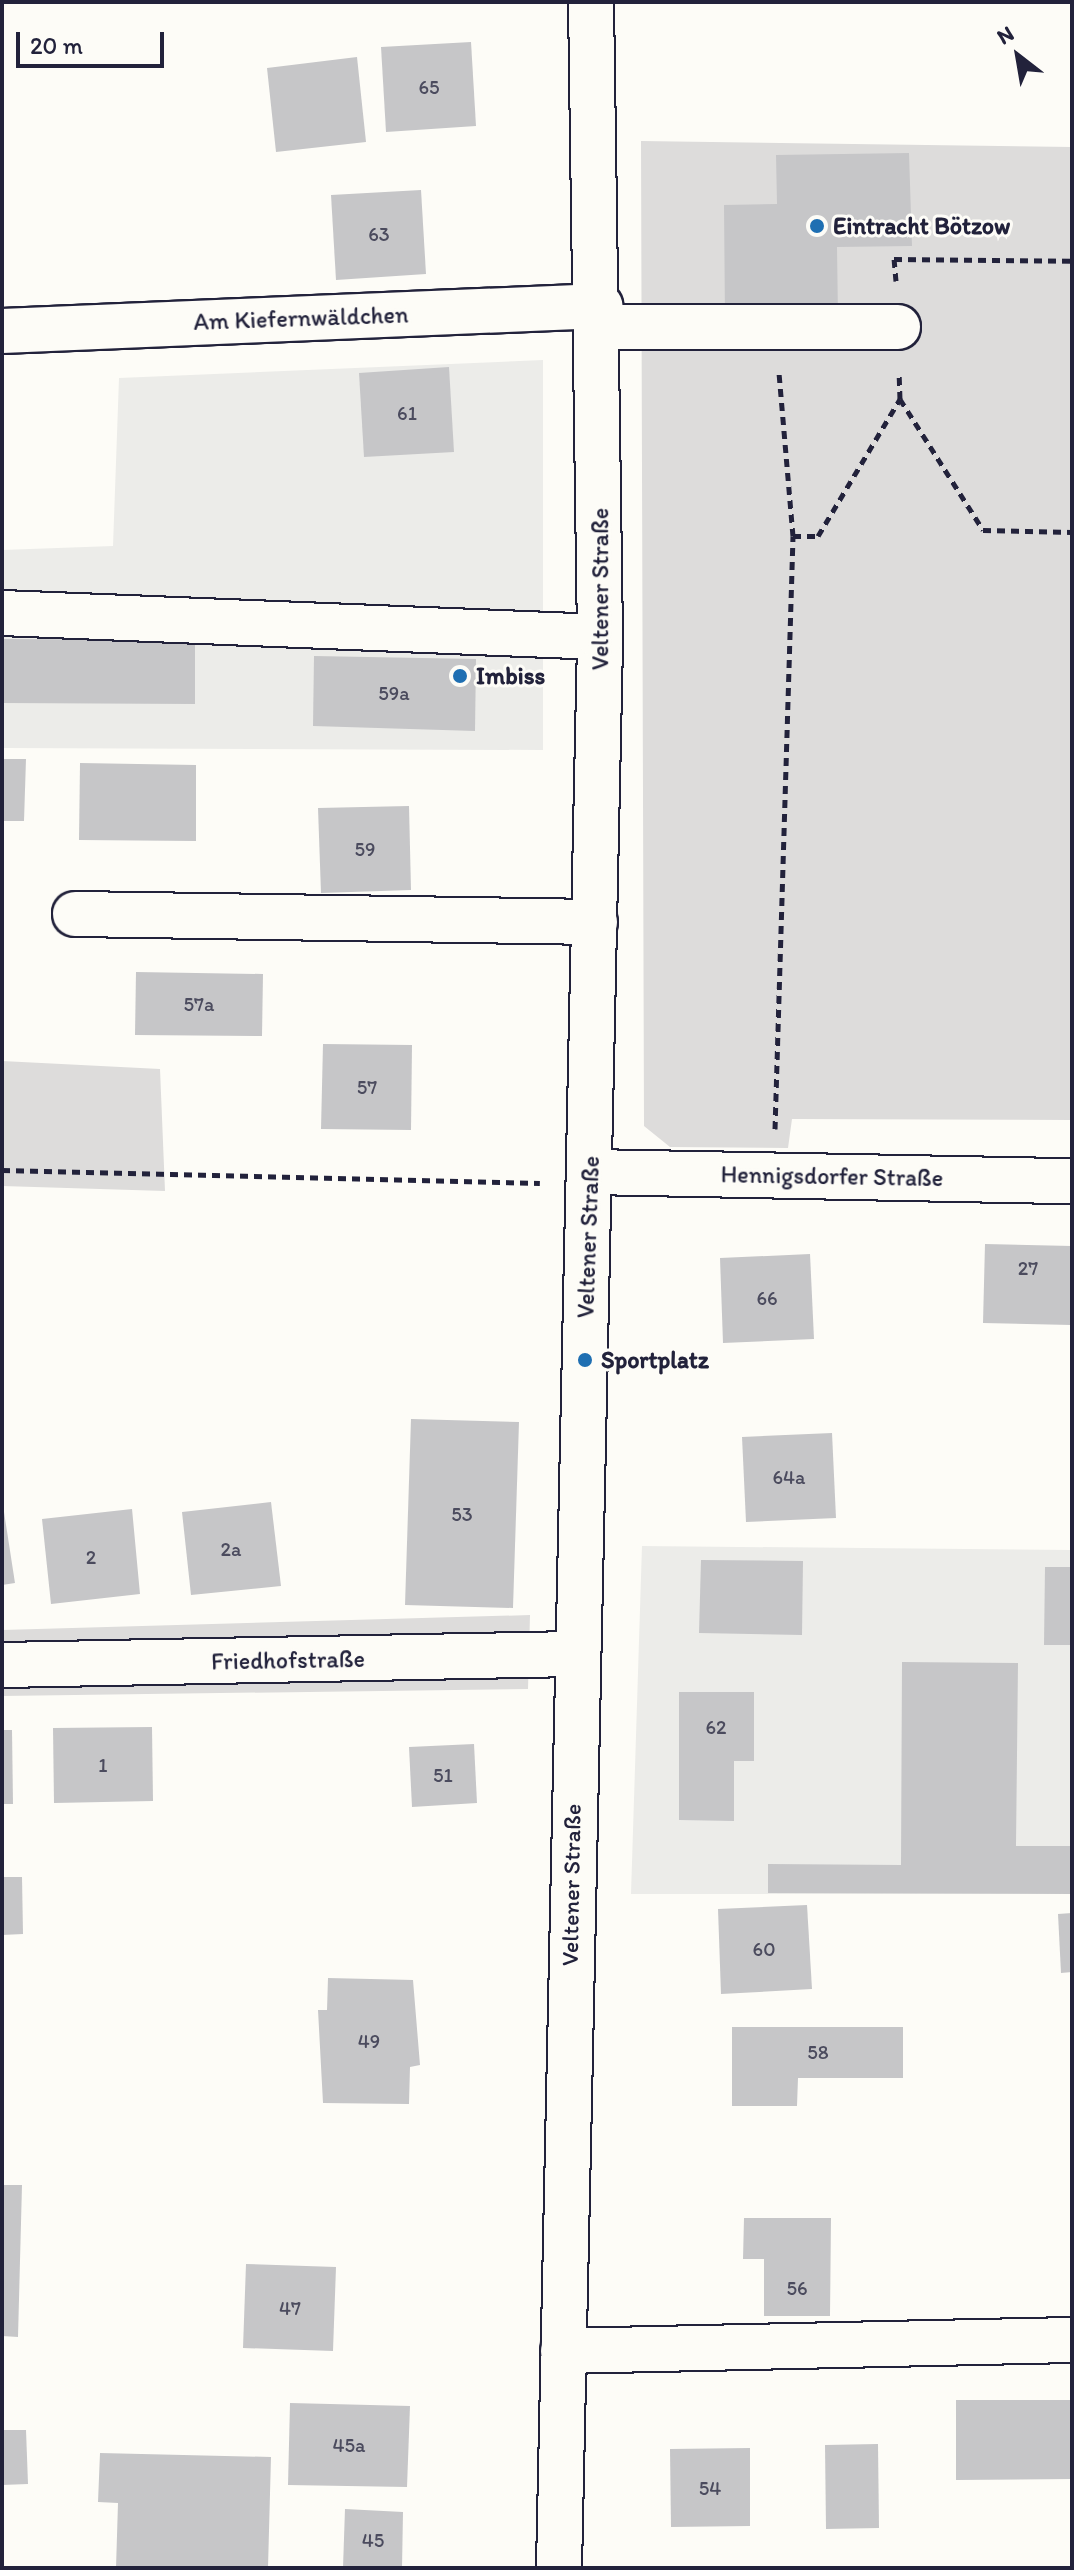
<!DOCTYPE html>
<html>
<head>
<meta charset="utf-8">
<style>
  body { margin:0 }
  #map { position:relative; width:1074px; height:2570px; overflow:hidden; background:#fdfcf7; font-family:Itim,sans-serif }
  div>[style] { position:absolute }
  .built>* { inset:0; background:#ecece9 }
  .green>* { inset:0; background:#dddcdb }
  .building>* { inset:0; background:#c6c6c8 }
  .path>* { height:5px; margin-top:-2.5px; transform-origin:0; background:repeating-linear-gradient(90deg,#22223b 0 8px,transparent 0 14px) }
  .roads { filter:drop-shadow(2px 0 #22223b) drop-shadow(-2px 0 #22223b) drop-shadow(0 2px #22223b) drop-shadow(0 -2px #22223b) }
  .minor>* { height:44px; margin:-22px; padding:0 22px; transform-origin:22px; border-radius:22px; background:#fdfcf7 }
  .major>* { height:44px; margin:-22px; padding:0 22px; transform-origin:22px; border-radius:22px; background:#fdfcf7 }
  .dots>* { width:22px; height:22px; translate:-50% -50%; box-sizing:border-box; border:4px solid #fdfcf7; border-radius:50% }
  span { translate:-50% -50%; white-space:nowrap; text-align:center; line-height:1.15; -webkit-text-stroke:6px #fdfcf7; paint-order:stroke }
  .number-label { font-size:20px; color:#4b4b5e }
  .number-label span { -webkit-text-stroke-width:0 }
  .poi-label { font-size:24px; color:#22223b; font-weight:700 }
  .left { translate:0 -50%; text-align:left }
  .street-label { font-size:24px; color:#22223b }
  .frame { position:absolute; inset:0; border:4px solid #22223b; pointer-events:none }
  .north { position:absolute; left:978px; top:16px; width:80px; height:80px; -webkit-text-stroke:6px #fdfcf7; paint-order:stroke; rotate:329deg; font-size:22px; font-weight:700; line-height:32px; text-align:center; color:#22223b }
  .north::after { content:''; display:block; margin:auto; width:28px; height:36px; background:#22223b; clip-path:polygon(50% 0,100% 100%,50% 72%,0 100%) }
  .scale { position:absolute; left:16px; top:32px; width:148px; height:36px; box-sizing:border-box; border:4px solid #22223b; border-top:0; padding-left:10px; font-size:24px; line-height:28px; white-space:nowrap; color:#22223b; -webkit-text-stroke:6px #fdfcf7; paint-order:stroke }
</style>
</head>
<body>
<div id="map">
  <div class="built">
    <div style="clip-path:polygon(543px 360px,543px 750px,2px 748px,2px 550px,113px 546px,119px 378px)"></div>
    <div style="clip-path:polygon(642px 1546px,1072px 1550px,1072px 1894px,631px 1894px)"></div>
  </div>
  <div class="green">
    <div style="clip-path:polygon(641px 141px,1072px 147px,1072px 1120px,792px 1119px,788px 1148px,670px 1147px,644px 1126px)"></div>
    <div style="clip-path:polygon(2px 1061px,160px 1069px,165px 1191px,2px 1186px)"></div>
    <div style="clip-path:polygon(530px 1615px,528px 1689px,2px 1696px,2px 1630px)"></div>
  </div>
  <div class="building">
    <div style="clip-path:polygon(471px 42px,476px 126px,386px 132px,381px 47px)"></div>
    <div style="clip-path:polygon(357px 57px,366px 142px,276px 152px,267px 68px)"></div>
    <div style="clip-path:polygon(909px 153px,912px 246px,837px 247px,838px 317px,725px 319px,724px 205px,777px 204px,776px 155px)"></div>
    <div style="clip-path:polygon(421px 190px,426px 274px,336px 280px,331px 195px)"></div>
    <div style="clip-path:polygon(449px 367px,454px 452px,364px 457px,359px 373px)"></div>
    <div style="clip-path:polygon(2px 639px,195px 640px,195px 704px,2px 703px)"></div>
    <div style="clip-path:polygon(314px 656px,476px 659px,475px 731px,313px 726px)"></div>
    <div style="clip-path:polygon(2px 759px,26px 759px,24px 821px,2px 821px)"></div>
    <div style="clip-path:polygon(80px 763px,196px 765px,196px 841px,79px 840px)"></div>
    <div style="clip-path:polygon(409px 806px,411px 890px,321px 893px,318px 808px)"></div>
    <div style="clip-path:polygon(136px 972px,263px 974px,262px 1036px,135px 1035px)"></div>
    <div style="clip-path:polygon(323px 1044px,412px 1045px,411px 1130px,321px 1129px)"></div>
    <div style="clip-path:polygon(985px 1244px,1072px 1246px,1071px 1325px,983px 1323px)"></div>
    <div style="clip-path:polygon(810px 1254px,814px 1339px,723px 1343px,720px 1258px)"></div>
    <div style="clip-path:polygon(411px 1419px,519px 1422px,513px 1608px,405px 1605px)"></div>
    <div style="clip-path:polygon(832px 1433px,836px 1518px,746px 1522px,742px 1437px)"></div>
    <div style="clip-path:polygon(2px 1499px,15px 1583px,2px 1585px)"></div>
    <div style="clip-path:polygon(271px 1502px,281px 1586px,191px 1595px,182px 1512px)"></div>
    <div style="clip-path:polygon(132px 1509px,140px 1594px,51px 1604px,42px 1519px)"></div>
    <div style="clip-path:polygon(701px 1560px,803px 1561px,802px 1635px,699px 1633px)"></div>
    <div style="clip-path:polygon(1045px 1567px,1072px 1567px,1072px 1645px,1044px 1645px)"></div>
    <div style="clip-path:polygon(902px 1662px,1018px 1663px,1016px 1846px,1072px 1846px,1072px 1894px,768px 1893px,768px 1864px,901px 1865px)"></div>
    <div style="clip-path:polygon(679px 1692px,754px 1692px,754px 1761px,734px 1761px,734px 1821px,679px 1820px)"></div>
    <div style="clip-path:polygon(152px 1727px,153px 1801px,54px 1803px,53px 1728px)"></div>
    <div style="clip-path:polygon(2px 1730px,12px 1730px,13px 1804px,2px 1804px)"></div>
    <div style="clip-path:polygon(474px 1744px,477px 1803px,412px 1807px,409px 1747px)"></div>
    <div style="clip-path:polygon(2px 1877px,22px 1877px,23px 1934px,2px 1935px)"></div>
    <div style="clip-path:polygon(807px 1905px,812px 1989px,721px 1994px,718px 1909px)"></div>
    <div style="clip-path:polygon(1072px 1913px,1072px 1972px,1061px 1973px,1058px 1914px)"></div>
    <div style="clip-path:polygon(328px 1978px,413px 1980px,420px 2065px,410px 2067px,409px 2104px,323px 2103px,318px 2010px,327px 2010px)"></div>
    <div style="clip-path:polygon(732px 2027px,903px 2027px,903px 2078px,798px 2078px,797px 2106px,732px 2106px)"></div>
    <div style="clip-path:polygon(2px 2185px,22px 2185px,18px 2337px,2px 2336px)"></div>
    <div style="clip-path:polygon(744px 2218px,831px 2218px,830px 2316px,764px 2316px,764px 2259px,743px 2259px)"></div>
    <div style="clip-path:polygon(246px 2264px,336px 2267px,333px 2351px,243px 2348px)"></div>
    <div style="clip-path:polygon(956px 2400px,1072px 2400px,1072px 2479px,956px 2480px)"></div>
    <div style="clip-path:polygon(290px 2403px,410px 2406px,407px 2487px,288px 2485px)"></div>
    <div style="clip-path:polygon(2px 2430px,26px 2430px,28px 2484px,2px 2485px)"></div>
    <div style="clip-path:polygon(878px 2444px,879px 2528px,826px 2529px,825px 2445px)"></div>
    <div style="clip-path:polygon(750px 2448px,750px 2526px,671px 2527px,670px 2449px)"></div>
    <div style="clip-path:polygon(100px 2453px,271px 2457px,268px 2568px,116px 2568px,118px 2503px,98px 2502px)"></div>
    <div style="clip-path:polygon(345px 2509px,403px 2512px,402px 2568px,343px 2568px)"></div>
  </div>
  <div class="path">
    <div style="left:896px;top:281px;width:22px;rotate:-95deg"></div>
    <div style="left:894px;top:259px;width:178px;rotate:0.6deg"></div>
    <div style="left:900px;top:399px;width:155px;rotate:57.6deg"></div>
    <div style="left:983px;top:530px;width:89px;rotate:1.3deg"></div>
    <div style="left:793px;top:536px;width:25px"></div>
    <div style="left:818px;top:536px;width:160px;rotate:-59.1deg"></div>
    <div style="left:900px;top:399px;width:24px;rotate:-92deg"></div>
    <div style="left:775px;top:1129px;width:593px;rotate:-88.26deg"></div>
    <div style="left:793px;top:536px;width:165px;rotate:-94.9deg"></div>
    <div style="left:2px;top:1170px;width:538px;rotate:1.38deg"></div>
  </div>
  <div class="roads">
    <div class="minor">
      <div style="left:601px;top:327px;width:297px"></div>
      <div style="left:2px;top:331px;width:599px;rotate:-2.39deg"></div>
      <div style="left:2px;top:613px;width:598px;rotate:2.3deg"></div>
      <div style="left:75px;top:914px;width:520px;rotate:0.88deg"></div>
      <div style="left:591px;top:1172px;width:481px;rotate:1.1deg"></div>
      <div style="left:2px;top:1665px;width:573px;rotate:-1.1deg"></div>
      <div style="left:563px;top:2351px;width:509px;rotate:-1.24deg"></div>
    </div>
    <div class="major">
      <div style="left:559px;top:2568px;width:1931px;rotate:-88.78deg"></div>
      <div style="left:600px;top:637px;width:635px;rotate:-90.81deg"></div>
    </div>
  </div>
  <div class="dots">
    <div style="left:817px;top:226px;background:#1f6fb2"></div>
    <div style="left:460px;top:676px;background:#1f6fb2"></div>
    <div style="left:585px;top:1360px;background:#1f6fb2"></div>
  </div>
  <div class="number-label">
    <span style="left:429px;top:87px">65</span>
    <span style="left:379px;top:234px">63</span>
    <span style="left:407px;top:413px">61</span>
    <span style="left:394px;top:693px">59a</span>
    <span style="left:365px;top:849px">59</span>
    <span style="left:199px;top:1004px">57a</span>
    <span style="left:367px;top:1087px">57</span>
    <span style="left:1028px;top:1268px">27</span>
    <span style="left:767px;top:1298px">66</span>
    <span style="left:789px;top:1477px">64a</span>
    <span style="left:462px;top:1514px">53</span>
    <span style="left:231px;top:1549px">2a</span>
    <span style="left:91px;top:1557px">2</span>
    <span style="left:716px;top:1727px">62</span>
    <span style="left:103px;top:1765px">1</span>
    <span style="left:443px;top:1775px">51</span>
    <span style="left:764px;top:1949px">60</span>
    <span style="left:369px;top:2041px">49</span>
    <span style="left:818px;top:2052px">58</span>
    <span style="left:797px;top:2288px">56</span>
    <span style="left:290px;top:2308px">47</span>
    <span style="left:349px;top:2445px">45a</span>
    <span style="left:710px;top:2488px">54</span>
    <span style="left:373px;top:2540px">45</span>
  </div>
  <div class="poi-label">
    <span class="left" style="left:833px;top:226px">Eintracht Bötzow</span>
    <span class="left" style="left:476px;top:676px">Imbiss</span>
    <span class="left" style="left:601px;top:1360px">Sportplatz</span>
  </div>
  <div class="street-label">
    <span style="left:301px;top:318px;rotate:-2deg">Am Kiefernwäldchen</span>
    <span style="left:600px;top:589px;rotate:-90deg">Veltener Straße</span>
    <span style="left:832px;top:1176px;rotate:1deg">Hennigsdorfer Straße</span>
    <span style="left:588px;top:1237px;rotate:-88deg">Veltener Straße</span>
    <span style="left:288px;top:1660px;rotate:-1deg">Friedhofstraße</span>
    <span style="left:571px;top:1885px;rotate:-89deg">Veltener Straße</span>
  </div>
  <div class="frame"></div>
  <div class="north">N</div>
  <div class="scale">20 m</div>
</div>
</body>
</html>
